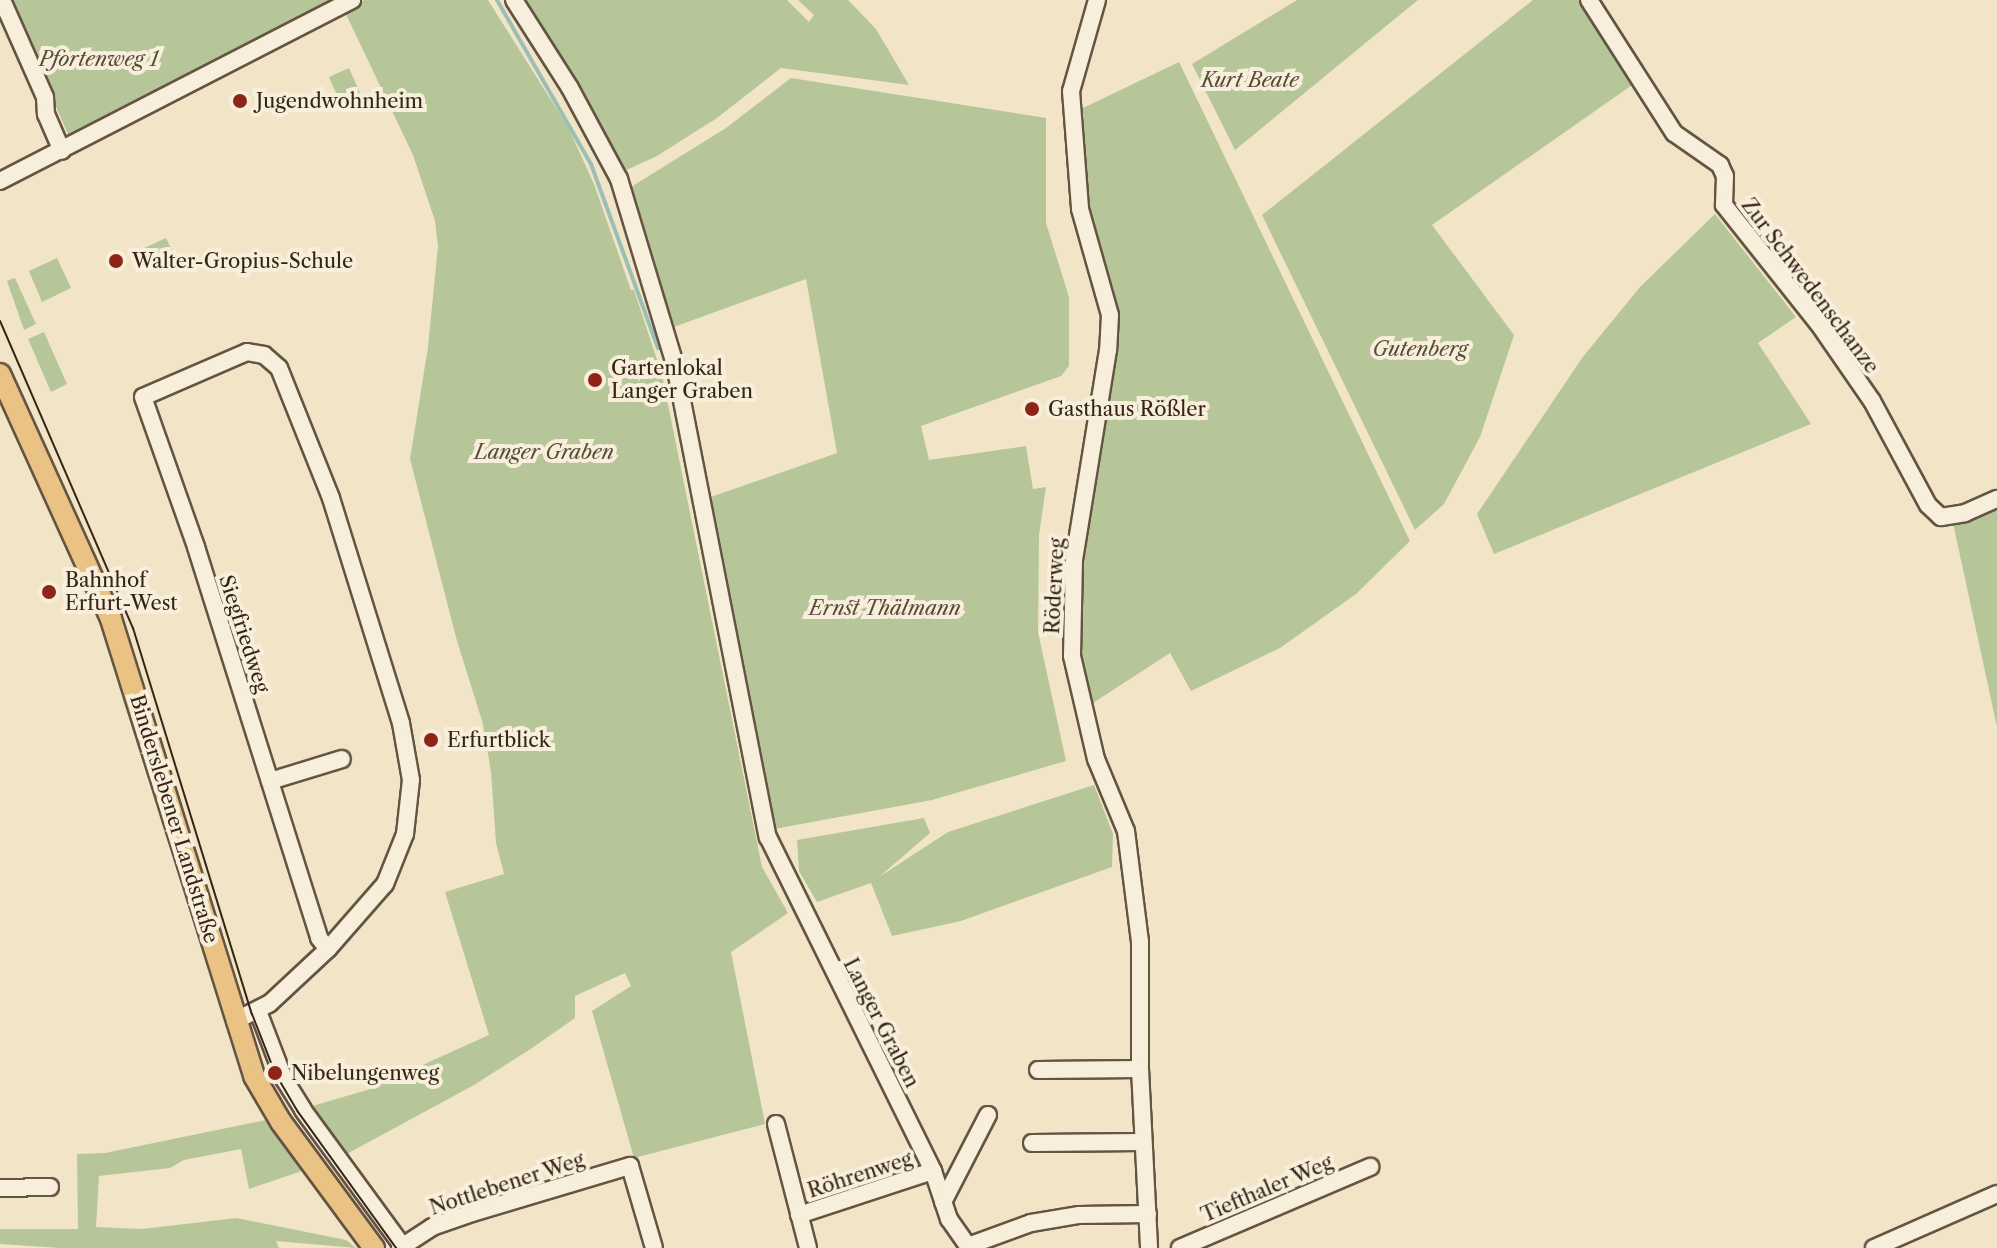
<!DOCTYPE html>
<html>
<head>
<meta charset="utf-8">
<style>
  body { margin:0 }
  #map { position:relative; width:1997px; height:1248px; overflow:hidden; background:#f2e5c7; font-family:"Libre Caslon Text",serif }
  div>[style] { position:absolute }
  .green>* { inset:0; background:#b6c699 }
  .stream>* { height:4px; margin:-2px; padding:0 2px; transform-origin:2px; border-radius:2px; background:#9bbfb6 }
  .roads { filter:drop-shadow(2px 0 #655442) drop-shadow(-2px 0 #655442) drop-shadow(0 2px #655442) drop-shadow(0 -2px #655442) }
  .minor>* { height:16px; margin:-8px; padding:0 8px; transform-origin:8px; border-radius:8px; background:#f7eedb }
  .major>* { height:20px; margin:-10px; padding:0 10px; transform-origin:10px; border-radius:10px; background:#e9c284 }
  .tram>* { height:2px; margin:-1px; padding:0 1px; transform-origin:1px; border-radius:1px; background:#362416 }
  .dots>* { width:22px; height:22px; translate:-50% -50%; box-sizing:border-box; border:4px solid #f7eedb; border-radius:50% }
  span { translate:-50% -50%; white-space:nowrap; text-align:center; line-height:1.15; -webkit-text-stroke:8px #f7eedb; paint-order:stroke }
  .park-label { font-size:20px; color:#564c37; font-style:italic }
  .poi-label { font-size:20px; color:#362416 }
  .left { translate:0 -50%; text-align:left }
  .street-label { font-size:20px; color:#362416 }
</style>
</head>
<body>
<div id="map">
  <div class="green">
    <div style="clip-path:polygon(9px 0,344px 0,71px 141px)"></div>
    <div style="clip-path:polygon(364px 0,488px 0,568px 127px,594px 184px,631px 290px,634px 290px,662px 375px,762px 867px,788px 913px,731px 952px,765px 1124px,634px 1158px,592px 1011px,631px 986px,625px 973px,575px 996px,575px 1018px,532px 1048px,474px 1085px,343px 1156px,309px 1107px,367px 1090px,489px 1035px,445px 892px,504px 874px,496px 843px,491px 772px,483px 724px,457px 641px,410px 459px,428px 347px,438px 246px,435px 221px,413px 155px,344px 10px)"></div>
    <div style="clip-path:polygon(523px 0,787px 0,809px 22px,814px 15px,798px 0,848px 0,876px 29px,909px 85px,781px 68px,717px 118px,657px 156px,624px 171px,576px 83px)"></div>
    <div style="clip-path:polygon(1297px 0,1418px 0,1235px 150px,1192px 64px)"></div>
    <div style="clip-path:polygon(1533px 0,1583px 0,1635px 83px,1432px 225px,1514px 335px,1480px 437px,1444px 504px,1415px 530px,1262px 215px)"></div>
    <div style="clip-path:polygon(1179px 62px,1410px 541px,1356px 594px,1280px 648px,1191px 691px,1170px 653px,1093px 703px,1079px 656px,1081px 554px,1116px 314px,1087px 220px,1083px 108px)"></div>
    <div style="clip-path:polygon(349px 68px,364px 102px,344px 111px,329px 77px)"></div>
    <div style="clip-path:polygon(791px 78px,1046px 118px,1046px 223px,1069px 297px,1069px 366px,1061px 376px,921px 426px,929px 460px,1026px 446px,1033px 489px,1046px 487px,1039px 535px,1038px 632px,1066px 761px,932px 800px,774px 829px,708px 498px,837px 453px,806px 279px,671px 328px,642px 241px,631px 187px,726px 128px)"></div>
    <div style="clip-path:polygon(1715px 214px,1796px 317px,1758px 343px,1811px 424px,1494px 554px,1477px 514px,1582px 358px,1640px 287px)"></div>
    <div style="clip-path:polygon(166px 238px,177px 261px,154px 271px,144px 248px)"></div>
    <div style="clip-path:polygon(57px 258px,71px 288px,42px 302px,29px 271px)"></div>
    <div style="clip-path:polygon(15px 278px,36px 324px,24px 330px,7px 281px)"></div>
    <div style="clip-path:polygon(44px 332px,67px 384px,51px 392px,28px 339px)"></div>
    <div style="clip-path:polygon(1997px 503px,1997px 727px,1953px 523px)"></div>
    <div style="clip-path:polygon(1094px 785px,1113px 834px,1112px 867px,961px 921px,892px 936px,871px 883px,817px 902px,799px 871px,797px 840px,924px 818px,930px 833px,879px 877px,948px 832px)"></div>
    <div style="clip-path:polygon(266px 1120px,302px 1171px,249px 1189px,241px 1149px,184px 1160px,170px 1168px,99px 1176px,96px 1227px,142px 1229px,236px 1218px,346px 1240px,356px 1248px,276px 1241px,279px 1248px,60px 1248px,0 1244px,0 1229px,78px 1229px,77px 1154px,105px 1153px)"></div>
  </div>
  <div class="stream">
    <div style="left:497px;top:0;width:189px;rotate:60.2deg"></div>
    <div style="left:591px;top:164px;width:196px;rotate:70deg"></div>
  </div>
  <div class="roads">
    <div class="minor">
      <div style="left:2px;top:0;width:106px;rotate:66.1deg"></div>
      <div style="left:45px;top:97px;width:17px;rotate:87deg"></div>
      <div style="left:46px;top:114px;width:40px;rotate:66.6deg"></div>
      <div style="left:514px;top:0;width:104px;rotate:57.5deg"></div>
      <div style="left:570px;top:88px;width:103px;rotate:61.7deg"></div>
      <div style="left:619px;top:179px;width:194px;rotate:73.2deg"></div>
      <div style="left:675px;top:365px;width:481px;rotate:78.9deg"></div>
      <div style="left:768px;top:837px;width:373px;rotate:63.7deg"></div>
      <div style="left:933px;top:1171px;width:51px;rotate:71.6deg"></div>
      <div style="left:949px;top:1219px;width:35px;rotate:55deg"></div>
      <div style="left:1097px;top:0;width:95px;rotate:105.9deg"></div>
      <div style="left:1071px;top:91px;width:118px;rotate:85.6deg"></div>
      <div style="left:1080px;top:209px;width:110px;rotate:74.2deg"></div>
      <div style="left:1110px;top:315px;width:35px;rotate:93deg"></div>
      <div style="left:1108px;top:350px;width:213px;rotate:99.2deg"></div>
      <div style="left:1074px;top:560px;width:96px;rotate:91.2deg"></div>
      <div style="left:1072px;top:656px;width:106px;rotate:76.9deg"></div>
      <div style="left:1096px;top:759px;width:78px;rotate:67.4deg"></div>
      <div style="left:1126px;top:831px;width:112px;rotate:82.8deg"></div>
      <div style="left:1140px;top:942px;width:127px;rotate:90deg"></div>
      <div style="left:1140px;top:1069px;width:179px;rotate:87.1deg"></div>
      <div style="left:1589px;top:0;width:158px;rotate:57.4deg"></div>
      <div style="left:1674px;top:133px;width:56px;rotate:34.8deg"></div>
      <div style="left:1720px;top:165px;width:12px;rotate:66deg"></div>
      <div style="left:1725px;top:176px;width:29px;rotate:92deg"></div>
      <div style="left:1724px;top:205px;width:151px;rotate:51.5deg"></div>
      <div style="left:1818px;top:323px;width:95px;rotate:55.3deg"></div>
      <div style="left:1872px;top:401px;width:118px;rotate:61.7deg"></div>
      <div style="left:1928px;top:505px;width:18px;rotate:43deg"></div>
      <div style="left:1941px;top:517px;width:24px;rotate:-9deg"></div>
      <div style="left:1965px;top:513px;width:35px;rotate:-24deg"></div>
      <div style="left:0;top:181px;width:396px;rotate:-27.2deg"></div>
      <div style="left:270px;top:781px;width:75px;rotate:-17deg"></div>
      <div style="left:258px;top:1011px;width:73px;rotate:69.1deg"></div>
      <div style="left:284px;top:1079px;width:36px;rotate:58deg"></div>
      <div style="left:303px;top:1110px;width:171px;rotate:53.8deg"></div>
      <div style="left:235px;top:1021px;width:38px;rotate:-27deg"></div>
      <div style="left:269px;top:1004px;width:81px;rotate:-43deg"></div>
      <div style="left:328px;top:949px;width:86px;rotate:-48.8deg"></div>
      <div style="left:385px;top:884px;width:54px;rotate:-68.2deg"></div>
      <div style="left:405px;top:834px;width:54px;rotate:-83.7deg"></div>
      <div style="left:411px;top:780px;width:58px;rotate:-100deg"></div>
      <div style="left:401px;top:723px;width:236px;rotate:-107.3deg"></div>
      <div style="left:331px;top:498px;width:140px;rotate:-111.8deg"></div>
      <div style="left:279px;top:368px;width:20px;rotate:-139deg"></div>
      <div style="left:264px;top:355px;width:17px;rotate:-170deg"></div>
      <div style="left:247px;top:352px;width:113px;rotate:156.6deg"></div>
      <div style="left:143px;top:397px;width:159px;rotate:70.5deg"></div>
      <div style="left:196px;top:547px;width:410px;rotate:72.5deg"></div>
      <div style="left:319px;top:938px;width:14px;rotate:51deg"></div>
      <div style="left:1038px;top:1070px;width:102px;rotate:-0.6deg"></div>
      <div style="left:776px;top:1124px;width:128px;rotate:75.5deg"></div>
      <div style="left:1032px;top:1143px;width:111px;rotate:-0.5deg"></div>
      <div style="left:0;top:1188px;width:50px;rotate:-1.1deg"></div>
      <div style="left:943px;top:1202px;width:98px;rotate:-62.7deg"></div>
      <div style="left:799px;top:1215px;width:141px;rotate:-18.2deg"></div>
      <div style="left:968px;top:1246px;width:67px;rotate:-20.1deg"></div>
      <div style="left:1031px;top:1223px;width:49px;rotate:-9.5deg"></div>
      <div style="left:1079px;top:1215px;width:69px;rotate:-0.8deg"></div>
      <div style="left:400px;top:1248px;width:38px;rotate:-33deg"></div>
      <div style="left:432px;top:1227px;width:42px;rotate:-19.3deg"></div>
      <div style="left:472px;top:1213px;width:165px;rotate:-16.6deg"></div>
      <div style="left:630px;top:1166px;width:85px;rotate:73.7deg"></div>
      <div style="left:1180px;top:1248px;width:207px;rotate:-23.1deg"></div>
      <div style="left:1874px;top:1248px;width:134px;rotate:-23.7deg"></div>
    </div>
    <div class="major">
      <div style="left:0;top:374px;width:269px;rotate:65.6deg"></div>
      <div style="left:111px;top:619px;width:479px;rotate:72.6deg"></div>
      <div style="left:254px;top:1076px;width:53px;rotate:59.6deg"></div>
      <div style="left:281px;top:1122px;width:157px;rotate:53.6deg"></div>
    </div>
  </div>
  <div class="tram">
    <div style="left:0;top:321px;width:335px;rotate:66.6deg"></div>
    <div style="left:133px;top:628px;width:404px;rotate:72.9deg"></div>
    <div style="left:252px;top:1014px;width:63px;rotate:68.7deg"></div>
    <div style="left:275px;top:1073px;width:45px;rotate:59.5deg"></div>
    <div style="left:298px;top:1112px;width:168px;rotate:54.2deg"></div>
  </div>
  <div class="dots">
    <div style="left:240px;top:101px;background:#8f2418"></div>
    <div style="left:116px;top:261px;background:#8f2418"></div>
    <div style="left:595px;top:380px;background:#8f2418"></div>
    <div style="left:1032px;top:409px;background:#8f2418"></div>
    <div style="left:49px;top:592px;background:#8f2418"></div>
    <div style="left:431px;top:740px;background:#8f2418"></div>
    <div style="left:275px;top:1073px;background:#8f2418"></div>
  </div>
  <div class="park-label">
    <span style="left:99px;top:59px">Pfortenweg 1</span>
    <span style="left:1250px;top:80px">Kurt Beate</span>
    <span style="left:1420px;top:349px">Gutenberg</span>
    <span style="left:544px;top:452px">Langer Graben</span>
    <span style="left:885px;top:608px">Ernst Thälmann</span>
  </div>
  <div class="poi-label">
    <span class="left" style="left:256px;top:101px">Jugendwohnheim</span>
    <span class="left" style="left:132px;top:261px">Walter-Gropius-Schule</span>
    <span class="left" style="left:611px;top:380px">Gartenlokal<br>Langer Graben</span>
    <span class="left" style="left:1048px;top:409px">Gasthaus Rößler</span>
    <span class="left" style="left:65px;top:592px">Bahnhof<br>Erfurt-West</span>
    <span class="left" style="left:447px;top:740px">Erfurtblick</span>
    <span class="left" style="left:291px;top:1073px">Nibelungenweg</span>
  </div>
  <div class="street-label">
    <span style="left:1810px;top:286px;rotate:53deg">Zur Schwedenschanze</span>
    <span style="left:1055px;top:586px;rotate:-87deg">Röderweg</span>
    <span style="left:244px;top:634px;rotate:72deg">Siegfriedweg</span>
    <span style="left:174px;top:819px;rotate:73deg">Binderslebener Landstraße</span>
    <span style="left:881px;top:1023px;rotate:63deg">Langer Graben</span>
    <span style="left:860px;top:1175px;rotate:-18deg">Röhrenweg</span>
    <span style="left:507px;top:1184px;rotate:-18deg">Nottlebener Weg</span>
    <span style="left:1267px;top:1189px;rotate:-23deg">Tiefthaler Weg</span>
  </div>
</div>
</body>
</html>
